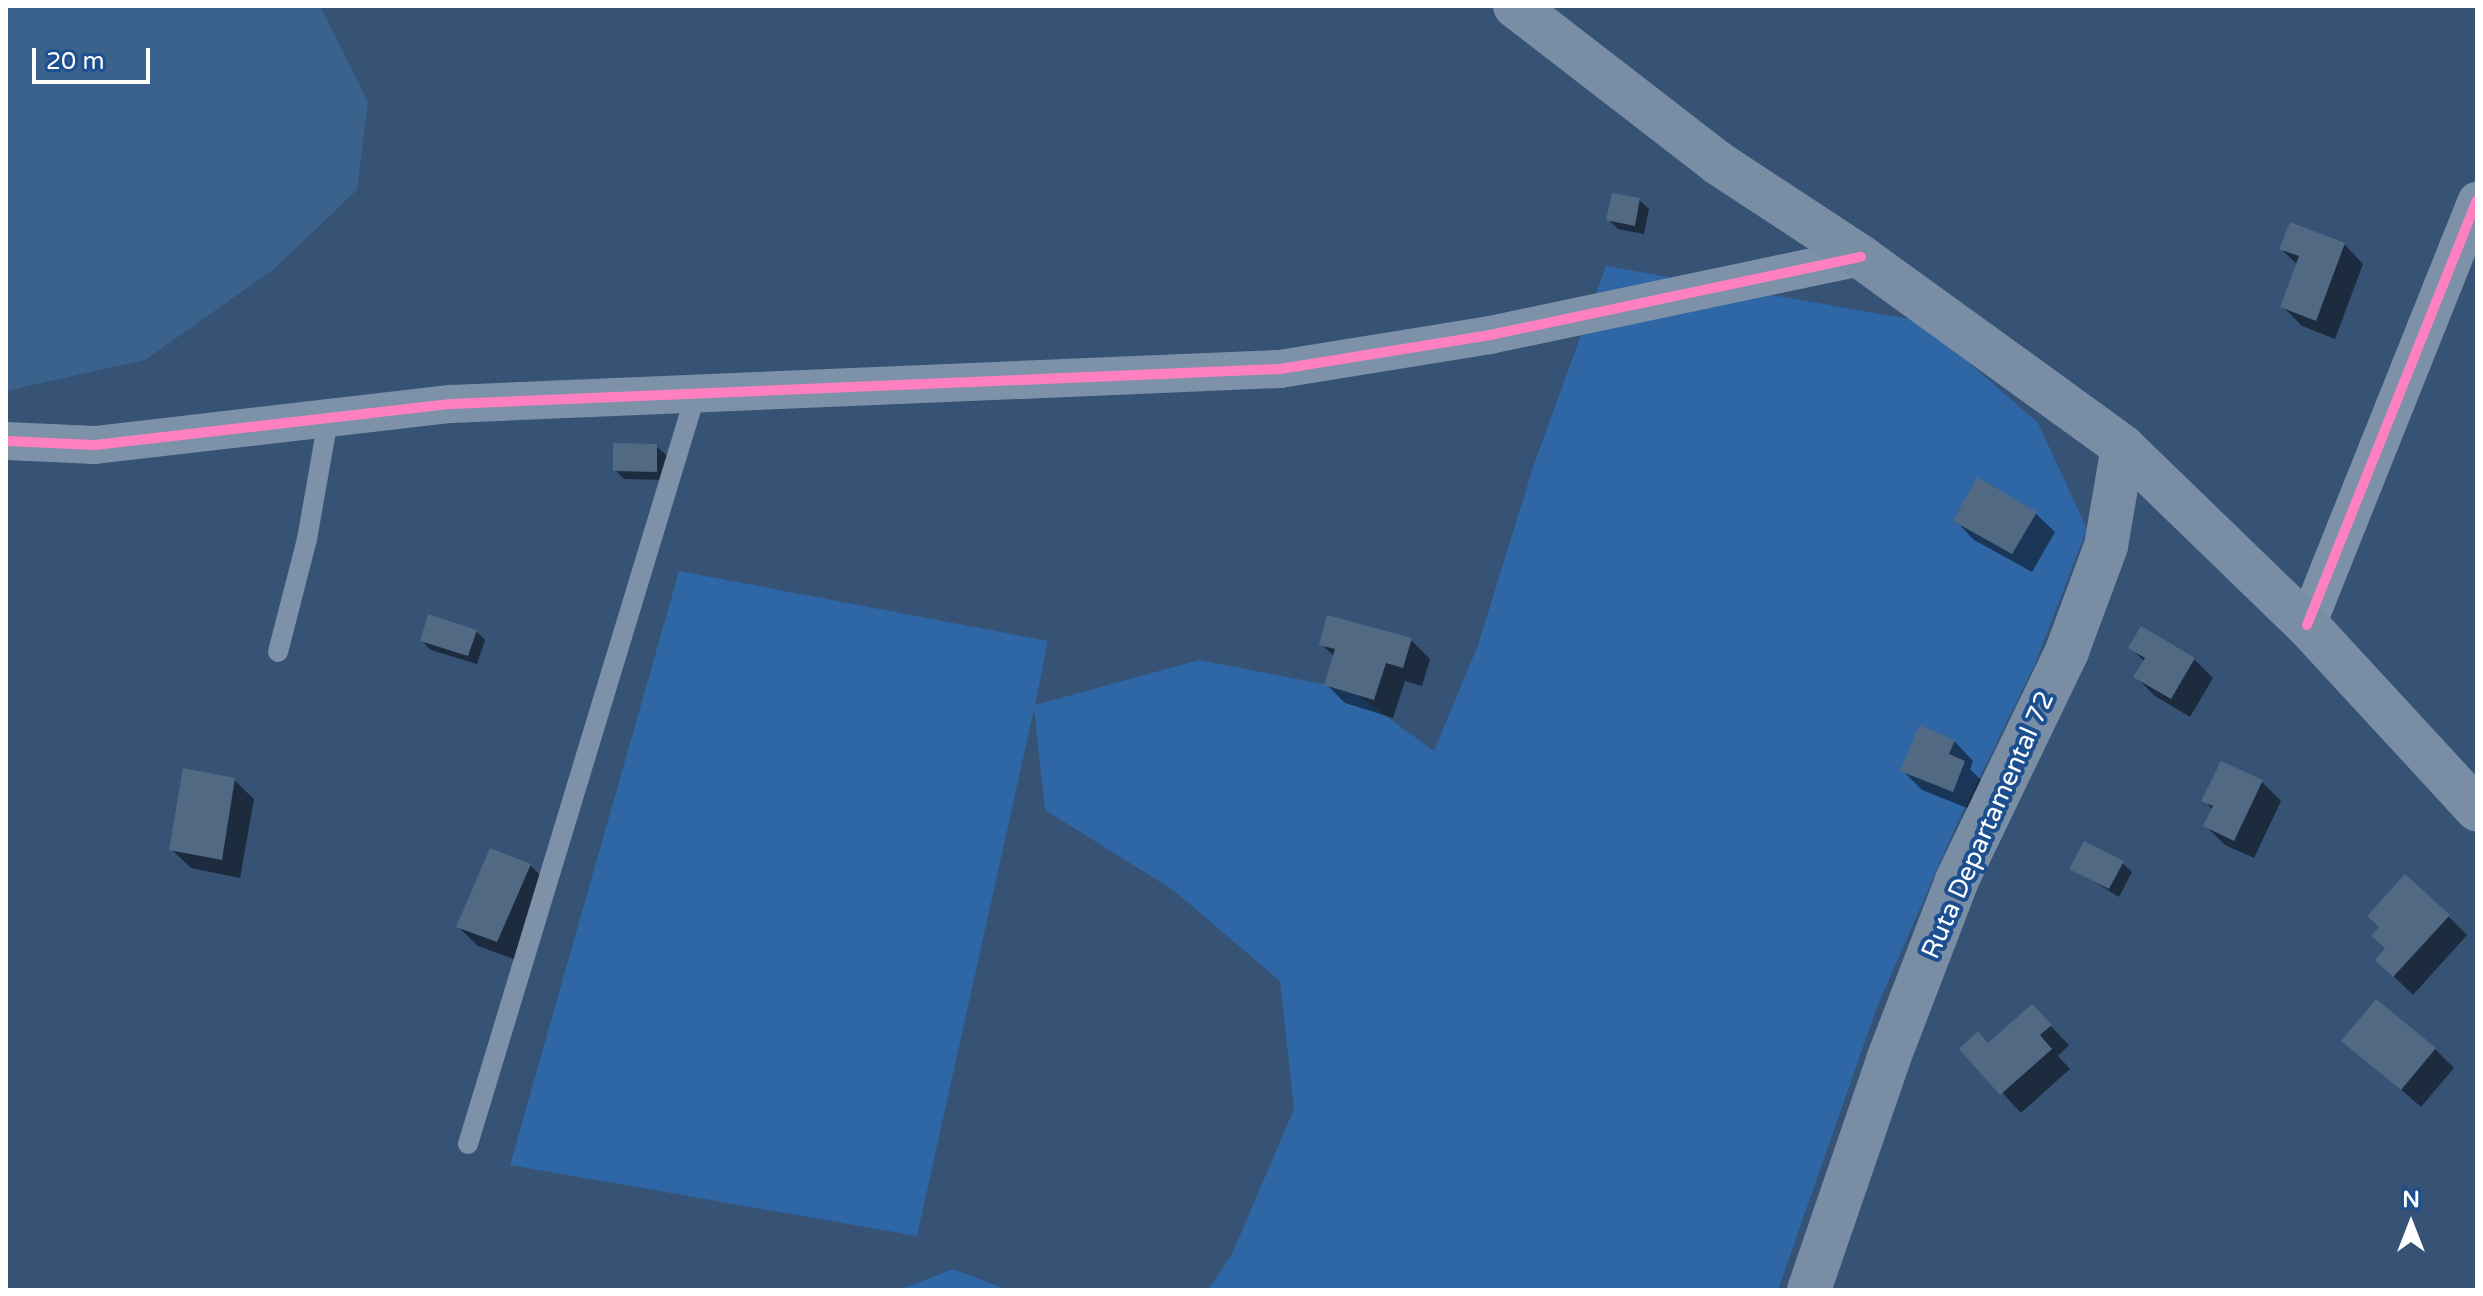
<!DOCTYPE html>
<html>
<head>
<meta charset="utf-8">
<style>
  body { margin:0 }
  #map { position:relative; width:2483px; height:1296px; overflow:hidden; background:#365274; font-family:"Varela Round",sans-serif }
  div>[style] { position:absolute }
  .green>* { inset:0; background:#2f66a5 }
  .water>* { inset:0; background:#3b618d }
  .shadow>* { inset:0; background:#0007 }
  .building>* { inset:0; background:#526984 }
  .lane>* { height:20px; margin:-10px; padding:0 10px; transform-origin:10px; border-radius:10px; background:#7d92a8 }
  .street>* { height:38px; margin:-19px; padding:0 19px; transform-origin:19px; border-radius:19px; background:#7d92a8 }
  .secondary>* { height:44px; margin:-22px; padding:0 22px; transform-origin:22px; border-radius:22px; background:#798da4 }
  .cycleway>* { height:10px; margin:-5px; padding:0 5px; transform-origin:5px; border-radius:5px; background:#ff80c0 }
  span { translate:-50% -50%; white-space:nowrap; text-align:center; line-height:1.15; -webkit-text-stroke:8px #1b4f8f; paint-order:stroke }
  .street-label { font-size:26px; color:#fff }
  .frame { position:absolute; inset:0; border:8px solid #fff; pointer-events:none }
  .north { position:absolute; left:2371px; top:1184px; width:80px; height:80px; -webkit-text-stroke:6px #1b4f8f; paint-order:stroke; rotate:0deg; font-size:22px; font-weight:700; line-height:32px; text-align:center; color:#fff }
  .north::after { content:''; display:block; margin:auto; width:28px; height:36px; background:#fff; clip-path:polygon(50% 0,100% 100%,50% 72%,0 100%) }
  .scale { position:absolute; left:32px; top:48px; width:118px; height:36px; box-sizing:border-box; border:4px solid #fff; border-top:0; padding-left:10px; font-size:24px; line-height:28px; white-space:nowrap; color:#fff; -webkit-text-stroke:6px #1b4f8f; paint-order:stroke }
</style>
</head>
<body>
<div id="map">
  <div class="green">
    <div style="clip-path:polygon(1606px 266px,1921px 321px,2038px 423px,2087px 529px,2035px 664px,1955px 828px,1877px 1007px,1778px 1290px,1208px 1290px,1232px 1254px,1294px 1109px,1280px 981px,1173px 890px,1045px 810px,1034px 709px,917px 1236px,510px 1165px,679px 571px,1048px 641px,1035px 705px,1199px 660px,1349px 689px,1434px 751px,1478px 645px,1533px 467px)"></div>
    <div style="clip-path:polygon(953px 1269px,1008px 1290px,899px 1290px)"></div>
  </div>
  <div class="water">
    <div style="clip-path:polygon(6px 6px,320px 6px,368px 102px,357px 190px,274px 269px,145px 360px,6px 391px)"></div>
  </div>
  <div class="shadow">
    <div style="clip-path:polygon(1639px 200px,1649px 209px,1644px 234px,1618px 229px,1609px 220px)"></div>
    <div style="clip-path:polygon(2344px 244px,2363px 264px,2335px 339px,2302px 326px,2282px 306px,2298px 265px,2281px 249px)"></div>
    <div style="clip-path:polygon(656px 446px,666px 455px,666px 480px,624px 479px,615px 470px)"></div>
    <div style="clip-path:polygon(2035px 513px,2055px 532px,2032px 572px,1974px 540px,1955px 520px)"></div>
    <div style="clip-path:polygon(476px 631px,485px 640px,477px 664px,431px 650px,422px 641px)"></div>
    <div style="clip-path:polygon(1411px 640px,1430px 659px,1422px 686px,1405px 681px,1393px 718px,1345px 703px,1326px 684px,1335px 657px,1321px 644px)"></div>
    <div style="clip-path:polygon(2131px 648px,2194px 659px,2213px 678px,2190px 717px,2155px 696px,2136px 677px,2145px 662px)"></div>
    <div style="clip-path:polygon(1954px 741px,1973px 761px,1970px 769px,1983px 782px,1972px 810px,1922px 790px,1903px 771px)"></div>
    <div style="clip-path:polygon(234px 780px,254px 799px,240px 878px,191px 868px,171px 849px)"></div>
    <div style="clip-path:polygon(2262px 782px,2281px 801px,2254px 858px,2225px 845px,2206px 826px,2213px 810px,2204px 800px)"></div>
    <div style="clip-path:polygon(2122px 863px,2132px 872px,2119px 897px,2072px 868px)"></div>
    <div style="clip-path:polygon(530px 865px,549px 884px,516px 960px,478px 946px,458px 927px)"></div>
    <div style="clip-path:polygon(2448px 916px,2467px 935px,2413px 995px,2377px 960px)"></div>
    <div style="clip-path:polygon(2032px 1007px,2069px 1045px,2058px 1056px,2070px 1069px,2021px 1113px,1962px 1049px,1989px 1045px)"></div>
    <div style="clip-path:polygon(2344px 1040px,2435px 1049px,2454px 1068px,2421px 1107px)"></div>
  </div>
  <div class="building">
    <div style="clip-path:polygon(1612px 193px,1640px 198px,1635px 226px,1606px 220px)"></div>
    <div style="clip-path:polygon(2290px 222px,2345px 243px,2316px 321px,2280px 307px,2299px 256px,2279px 249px)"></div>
    <div style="clip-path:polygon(613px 443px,657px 444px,657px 472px,613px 471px)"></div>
    <div style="clip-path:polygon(1977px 477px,2037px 512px,2012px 554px,1953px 521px)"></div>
    <div style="clip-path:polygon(428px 614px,477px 630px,468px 656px,420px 641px)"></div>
    <div style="clip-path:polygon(1327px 615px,1412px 638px,1403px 668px,1386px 663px,1374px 700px,1324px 685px,1335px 649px,1319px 645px)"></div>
    <div style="clip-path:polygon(2141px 626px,2195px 658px,2171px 699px,2133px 677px,2145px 658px,2128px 648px)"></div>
    <div style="clip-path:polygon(1919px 725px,1955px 740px,1949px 754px,1965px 761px,1953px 792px,1900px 771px)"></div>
    <div style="clip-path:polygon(2221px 761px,2263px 780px,2234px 841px,2203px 826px,2213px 806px,2201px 801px)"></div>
    <div style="clip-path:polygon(183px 768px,235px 778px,222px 860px,169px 850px)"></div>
    <div style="clip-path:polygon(2084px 841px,2124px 861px,2109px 889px,2069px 869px)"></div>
    <div style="clip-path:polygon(490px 848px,531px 864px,497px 942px,456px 927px)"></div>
    <div style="clip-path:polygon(2405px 874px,2450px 915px,2393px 977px,2375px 960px,2385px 948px,2371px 936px,2379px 927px,2367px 916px)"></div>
    <div style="clip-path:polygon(2376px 999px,2436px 1048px,2401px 1090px,2341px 1041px)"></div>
    <div style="clip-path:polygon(2032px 1004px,2052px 1025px,2040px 1035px,2052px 1049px,2000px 1095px,1959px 1049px,1978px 1031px,1988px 1043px)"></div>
  </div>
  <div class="lane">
    <div style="left:278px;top:652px;width:117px;rotate:-75.6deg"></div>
    <div style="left:307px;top:539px;width:121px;rotate:-80deg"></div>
    <div style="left:468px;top:1144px;width:788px;rotate:-73.11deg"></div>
  </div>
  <div class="street">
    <div style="left:6px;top:441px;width:89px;rotate:2.6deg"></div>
    <div style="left:95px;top:445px;width:358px;rotate:-6.6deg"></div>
    <div style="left:451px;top:404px;width:830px;rotate:-2.42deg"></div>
    <div style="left:1280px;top:369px;width:213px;rotate:-9.2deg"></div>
    <div style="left:1490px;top:335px;width:379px;rotate:-11.9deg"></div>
    <div style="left:2307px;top:625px;width:457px;rotate:-68.2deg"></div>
  </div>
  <div class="secondary">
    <div style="left:1515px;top:6px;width:257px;rotate:37.7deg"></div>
    <div style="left:1718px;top:163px;width:171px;rotate:33.3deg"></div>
    <div style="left:1861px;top:257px;width:324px;rotate:35.9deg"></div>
    <div style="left:2123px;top:447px;width:256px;rotate:44.1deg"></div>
    <div style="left:2307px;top:625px;width:251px;rotate:47.3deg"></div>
    <div style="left:1809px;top:1290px;width:243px;rotate:-71deg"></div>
    <div style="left:1888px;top:1060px;width:193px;rotate:-69deg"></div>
    <div style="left:1957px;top:880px;width:254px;rotate:-64.3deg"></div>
    <div style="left:2067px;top:651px;width:112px;rotate:-69.6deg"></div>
    <div style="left:2106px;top:546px;width:100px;rotate:-80.3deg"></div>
  </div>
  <div class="cycleway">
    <div style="left:6px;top:441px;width:89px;rotate:2.6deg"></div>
    <div style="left:95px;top:445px;width:358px;rotate:-6.6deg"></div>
    <div style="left:451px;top:404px;width:830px;rotate:-2.42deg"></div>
    <div style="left:1280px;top:369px;width:213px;rotate:-9.2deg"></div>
    <div style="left:1490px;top:335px;width:379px;rotate:-11.9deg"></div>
    <div style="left:2307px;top:625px;width:457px;rotate:-68.2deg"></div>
  </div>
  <div class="street-label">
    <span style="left:1988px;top:825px;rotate:-66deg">Ruta Departamental 72</span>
  </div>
  <div class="frame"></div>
  <div class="north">N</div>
  <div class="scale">20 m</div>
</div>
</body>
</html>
